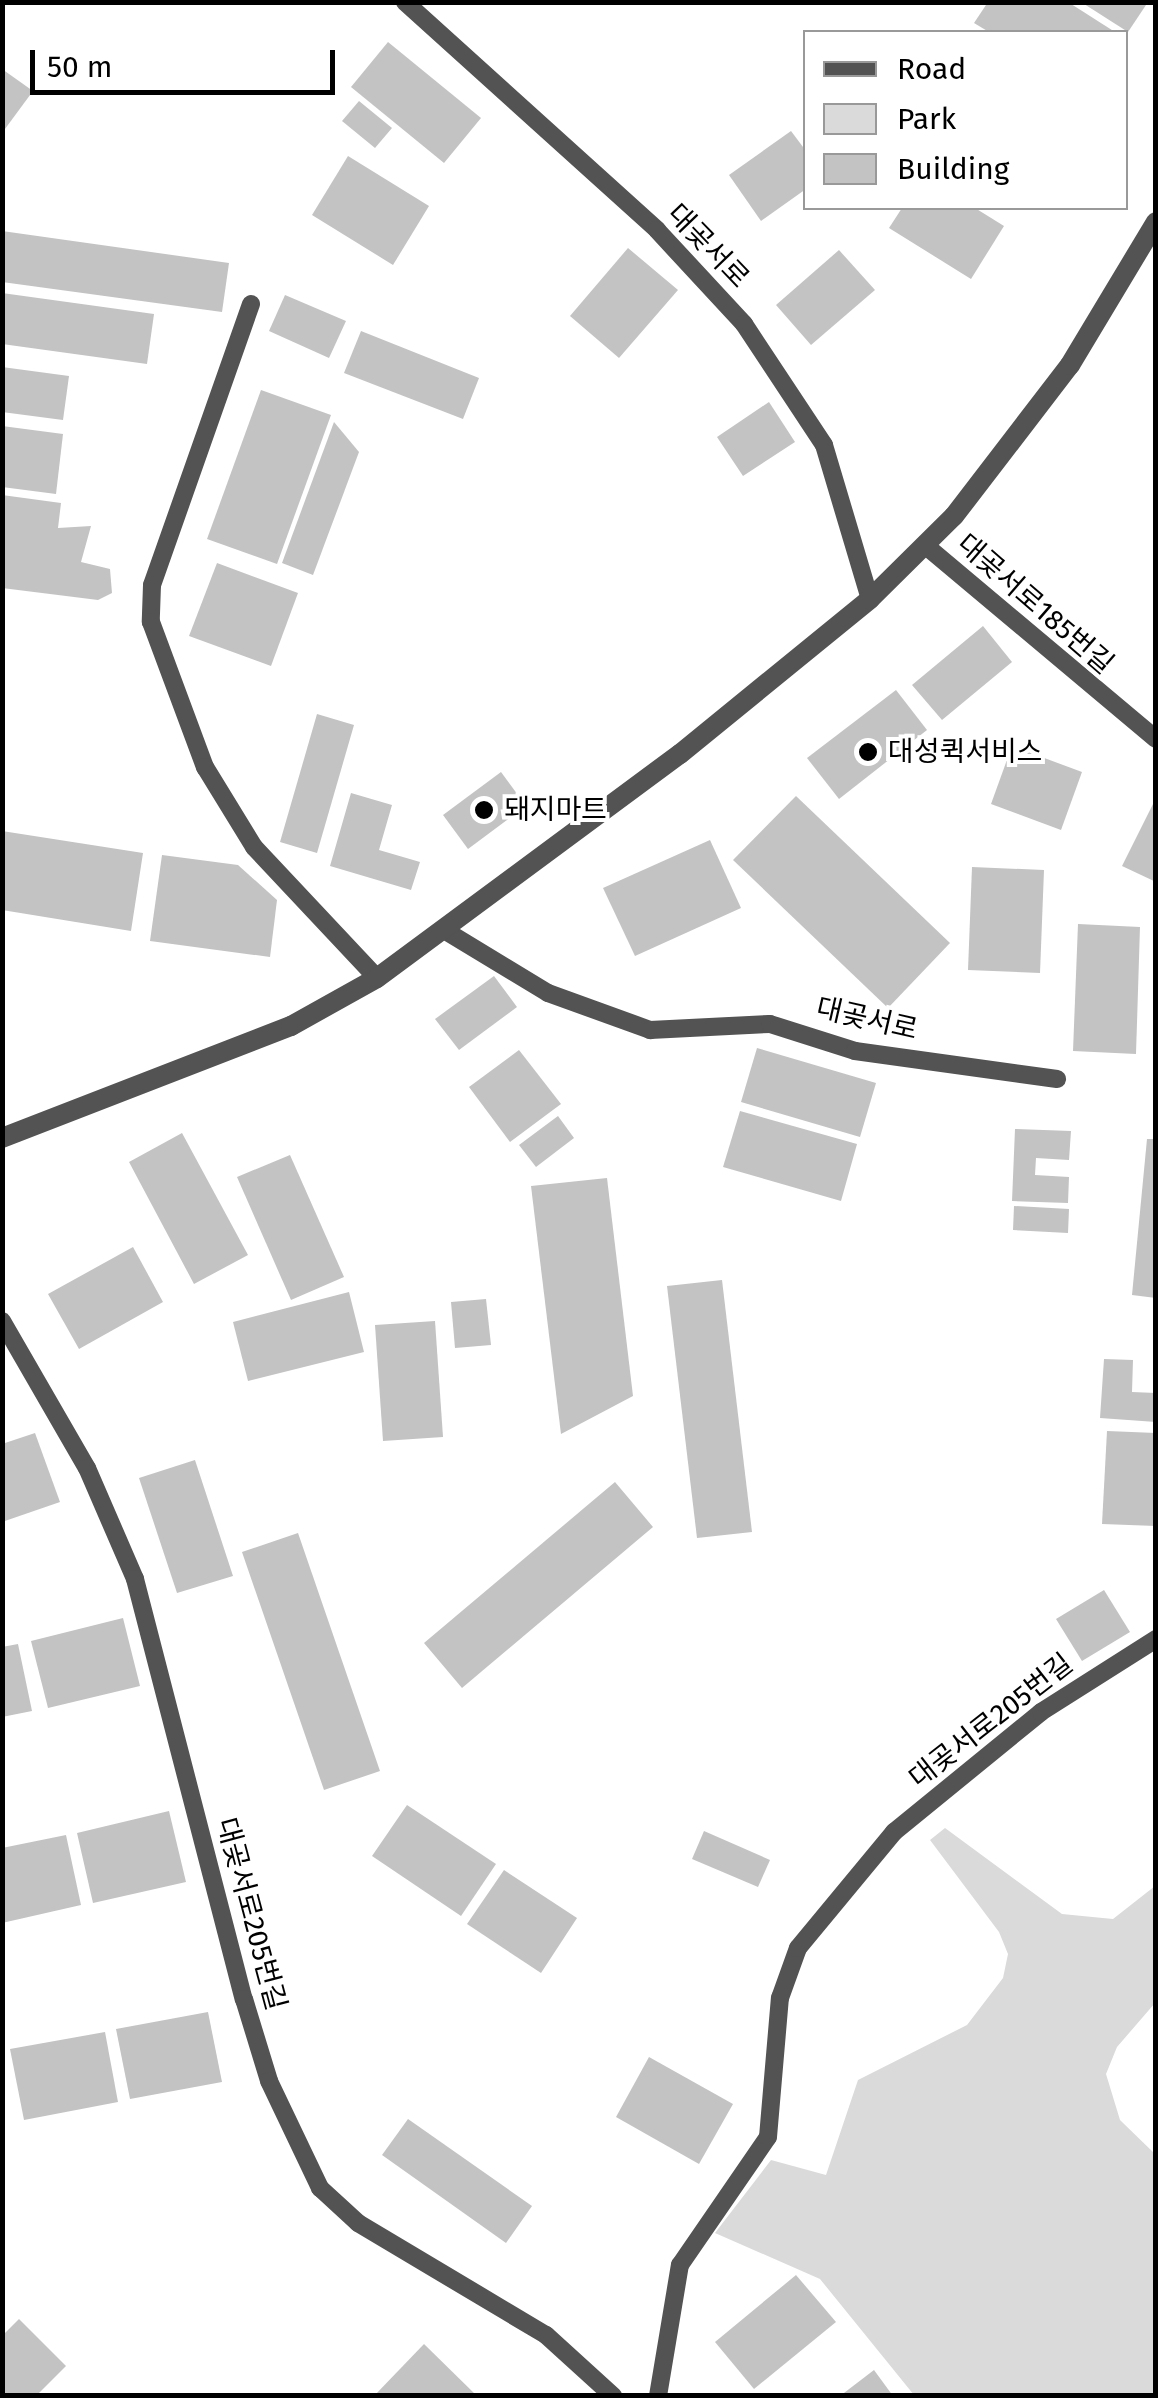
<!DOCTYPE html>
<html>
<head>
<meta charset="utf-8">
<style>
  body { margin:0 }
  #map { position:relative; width:1158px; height:2398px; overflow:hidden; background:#fff; font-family:"Fira Sans","Noto Sans KR",sans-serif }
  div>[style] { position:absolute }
  .green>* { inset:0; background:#dadada }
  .building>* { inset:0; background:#c3c3c3 }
  .service>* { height:18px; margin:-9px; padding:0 9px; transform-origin:9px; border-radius:9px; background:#535353 }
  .tertiary>* { height:20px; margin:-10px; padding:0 10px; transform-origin:10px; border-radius:10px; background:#535353 }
  .dots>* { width:28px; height:28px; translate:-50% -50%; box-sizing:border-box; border:5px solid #fff; border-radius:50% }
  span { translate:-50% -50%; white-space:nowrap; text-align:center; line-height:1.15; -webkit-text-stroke:8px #fff; paint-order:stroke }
  .street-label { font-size:28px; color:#000 }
  .poi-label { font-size:28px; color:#000 }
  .left { translate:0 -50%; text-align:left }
  .frame { position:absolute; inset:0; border:5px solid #000; pointer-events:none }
  .legend { position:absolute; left:803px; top:30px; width:325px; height:180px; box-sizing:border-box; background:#fff; border:2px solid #999; margin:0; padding:12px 18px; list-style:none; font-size:30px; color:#000 }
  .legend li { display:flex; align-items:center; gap:20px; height:50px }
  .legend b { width:50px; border:2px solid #999 }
  .scale { position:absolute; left:30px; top:50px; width:305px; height:45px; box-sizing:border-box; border:5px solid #000; border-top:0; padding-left:12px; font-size:30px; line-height:35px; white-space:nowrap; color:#000; -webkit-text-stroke:8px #fff; paint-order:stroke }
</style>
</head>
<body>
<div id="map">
  <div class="green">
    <div style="clip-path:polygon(945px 1828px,1062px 1914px,1113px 1919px,1155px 1886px,1155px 2003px,1117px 2047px,1106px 2074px,1120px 2120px,1155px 2154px,1155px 2395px,914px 2395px,820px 2279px,715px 2233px,771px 2160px,826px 2175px,858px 2080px,967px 2025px,1003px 1978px,1008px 1954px,999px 1932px,930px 1840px)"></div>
  </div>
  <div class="building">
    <div style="clip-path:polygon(988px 2px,1068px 2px,1115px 32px,989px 32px,974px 23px)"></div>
    <div style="clip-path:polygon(1081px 2px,1148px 2px,1128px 32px)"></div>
    <div style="clip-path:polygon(388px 42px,481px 118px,444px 163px,351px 87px)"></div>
    <div style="clip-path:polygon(2px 69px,33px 91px,2px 133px)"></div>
    <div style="clip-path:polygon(359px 101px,392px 128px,375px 148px,342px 121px)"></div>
    <div style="clip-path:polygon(791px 131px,806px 151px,806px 189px,761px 221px,729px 175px)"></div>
    <div style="clip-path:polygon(348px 156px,429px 206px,393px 265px,312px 215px)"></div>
    <div style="clip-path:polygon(902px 208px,975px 208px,1004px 226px,971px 279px,889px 228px)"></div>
    <div style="clip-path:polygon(2px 231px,229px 263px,222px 312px,2px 282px)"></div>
    <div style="clip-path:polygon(628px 248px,678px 290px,619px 358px,570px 316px)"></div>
    <div style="clip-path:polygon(839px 250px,875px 290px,811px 345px,776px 305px)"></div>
    <div style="clip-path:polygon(2px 293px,154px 314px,147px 364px,2px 344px)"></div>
    <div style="clip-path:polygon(285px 295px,346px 321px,329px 358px,269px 331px)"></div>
    <div style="clip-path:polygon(361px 331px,479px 378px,463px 419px,344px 373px)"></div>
    <div style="clip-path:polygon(2px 367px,69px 376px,63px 420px,2px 412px)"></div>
    <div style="clip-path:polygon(261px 390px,331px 415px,277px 564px,207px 539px)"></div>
    <div style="clip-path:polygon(769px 402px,795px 442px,743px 476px,717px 437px)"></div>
    <div style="clip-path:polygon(334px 422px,359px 452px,313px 575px,282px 563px)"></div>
    <div style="clip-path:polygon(2px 426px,63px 434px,56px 494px,2px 487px)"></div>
    <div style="clip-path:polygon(2px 495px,61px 503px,58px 528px,91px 526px,81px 562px,110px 569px,112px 593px,98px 600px,2px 588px)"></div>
    <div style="clip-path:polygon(217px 563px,298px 593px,271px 666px,189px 636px)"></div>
    <div style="clip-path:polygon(983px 626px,1012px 662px,942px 720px,912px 685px)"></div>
    <div style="clip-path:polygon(896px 690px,927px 730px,839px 799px,807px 758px)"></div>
    <div style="clip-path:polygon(317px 714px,354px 725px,317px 853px,280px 842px)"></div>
    <div style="clip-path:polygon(1012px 746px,1082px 772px,1061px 830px,991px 804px)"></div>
    <div style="clip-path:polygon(501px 772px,526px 806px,468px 849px,443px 815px)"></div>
    <div style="clip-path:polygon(351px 793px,392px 805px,379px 850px,420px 862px,411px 890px,330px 866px)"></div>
    <div style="clip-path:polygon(796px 796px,950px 943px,888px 1008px,733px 860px)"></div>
    <div style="clip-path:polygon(1156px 798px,1156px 882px,1122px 866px)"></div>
    <div style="clip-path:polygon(2px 831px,143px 853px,131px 931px,2px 910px)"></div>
    <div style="clip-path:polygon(710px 840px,741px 908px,635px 956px,603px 888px)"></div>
    <div style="clip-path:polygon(162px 855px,238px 865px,277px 900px,270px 957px,150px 941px)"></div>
    <div style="clip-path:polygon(972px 867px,1044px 870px,1040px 973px,968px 970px)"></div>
    <div style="clip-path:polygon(1078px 924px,1140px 927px,1136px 1054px,1073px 1051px)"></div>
    <div style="clip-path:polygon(494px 976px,517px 1007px,459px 1050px,435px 1019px)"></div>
    <div style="clip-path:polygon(757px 1048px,876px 1083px,860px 1137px,741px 1102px)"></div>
    <div style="clip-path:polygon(519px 1050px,561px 1104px,510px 1142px,469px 1087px)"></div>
    <div style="clip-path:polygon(740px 1111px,857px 1144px,841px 1201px,723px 1167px)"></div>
    <div style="clip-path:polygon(558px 1116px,574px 1138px,536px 1167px,519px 1145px)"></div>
    <div style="clip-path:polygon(1015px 1129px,1071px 1131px,1069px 1160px,1036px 1158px,1035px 1175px,1069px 1177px,1068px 1203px,1012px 1201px)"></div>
    <div style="clip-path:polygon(182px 1133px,248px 1255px,194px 1284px,129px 1162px)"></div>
    <div style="clip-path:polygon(1147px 1139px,1156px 1139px,1156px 1298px,1132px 1295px)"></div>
    <div style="clip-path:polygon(290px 1155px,344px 1277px,291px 1300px,237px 1177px)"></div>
    <div style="clip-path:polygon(607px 1178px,633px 1396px,561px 1434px,531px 1186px)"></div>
    <div style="clip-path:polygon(1014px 1206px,1069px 1209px,1068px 1233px,1013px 1230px)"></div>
    <div style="clip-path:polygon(133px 1247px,163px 1302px,79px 1349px,48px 1294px)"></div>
    <div style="clip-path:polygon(722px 1280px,752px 1532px,697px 1538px,667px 1286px)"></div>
    <div style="clip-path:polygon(349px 1292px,364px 1352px,248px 1381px,233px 1322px)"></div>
    <div style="clip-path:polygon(486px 1299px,491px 1345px,455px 1348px,451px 1302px)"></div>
    <div style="clip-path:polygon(435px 1321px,443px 1437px,383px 1441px,375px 1325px)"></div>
    <div style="clip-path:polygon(1104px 1359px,1133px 1360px,1132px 1392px,1156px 1393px,1156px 1422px,1100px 1418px)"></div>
    <div style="clip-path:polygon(1107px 1431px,1156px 1433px,1156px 1526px,1102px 1524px)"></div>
    <div style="clip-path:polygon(35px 1433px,60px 1502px,2px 1522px,2px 1444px)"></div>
    <div style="clip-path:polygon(195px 1460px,233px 1576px,177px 1593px,139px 1478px)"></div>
    <div style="clip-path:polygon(615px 1482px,653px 1527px,462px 1688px,424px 1643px)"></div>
    <div style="clip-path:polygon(298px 1533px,380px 1771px,324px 1790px,242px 1552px)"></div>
    <div style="clip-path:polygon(1104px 1590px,1130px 1632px,1082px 1661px,1056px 1619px)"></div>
    <div style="clip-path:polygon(123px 1618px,140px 1686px,48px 1708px,31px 1641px)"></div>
    <div style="clip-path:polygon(18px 1644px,32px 1711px,2px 1717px,2px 1647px)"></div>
    <div style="clip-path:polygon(407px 1805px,496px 1864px,461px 1916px,372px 1856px)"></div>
    <div style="clip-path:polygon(169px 1811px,186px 1882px,93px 1903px,77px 1833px)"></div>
    <div style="clip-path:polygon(704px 1831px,770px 1860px,758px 1887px,692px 1859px)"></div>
    <div style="clip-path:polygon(66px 1835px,81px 1905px,2px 1923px,2px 1848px)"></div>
    <div style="clip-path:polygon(504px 1870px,577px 1918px,541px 1973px,467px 1924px)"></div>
    <div style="clip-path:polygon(208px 2012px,222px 2082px,130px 2099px,116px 2029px)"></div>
    <div style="clip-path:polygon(105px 2032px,118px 2102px,24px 2120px,10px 2049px)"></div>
    <div style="clip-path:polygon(649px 2057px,733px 2104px,699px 2164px,616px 2117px)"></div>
    <div style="clip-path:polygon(408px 2119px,532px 2206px,506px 2243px,382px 2155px)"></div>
    <div style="clip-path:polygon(796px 2275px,836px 2322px,754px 2389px,715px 2342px)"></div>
    <div style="clip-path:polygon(19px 2319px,66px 2366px,36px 2396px,2px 2396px,2px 2336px)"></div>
    <div style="clip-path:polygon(424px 2344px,477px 2396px,374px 2396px)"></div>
    <div style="clip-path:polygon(874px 2370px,893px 2396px,840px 2396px)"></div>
  </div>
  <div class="service">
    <div style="left:405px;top:2px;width:340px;rotate:42.1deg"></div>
    <div style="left:657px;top:230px;width:128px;rotate:47.2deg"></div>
    <div style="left:744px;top:324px;width:145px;rotate:56.5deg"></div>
    <div style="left:824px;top:445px;width:161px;rotate:73.4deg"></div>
    <div style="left:251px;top:304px;width:298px;rotate:109.4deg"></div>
    <div style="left:152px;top:585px;width:37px;rotate:92deg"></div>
    <div style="left:151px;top:622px;width:155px;rotate:69.6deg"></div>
    <div style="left:205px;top:767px;width:94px;rotate:58.5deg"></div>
    <div style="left:254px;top:847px;width:180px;rotate:46.8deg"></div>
    <div style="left:926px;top:546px;width:300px;rotate:40deg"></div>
    <div style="left:449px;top:933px;width:116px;rotate:31.2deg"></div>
    <div style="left:548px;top:993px;width:109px;rotate:19.9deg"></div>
    <div style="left:650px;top:1030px;width:120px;rotate:-2.9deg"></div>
    <div style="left:770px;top:1024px;width:89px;rotate:17.6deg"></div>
    <div style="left:855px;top:1051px;width:204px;rotate:7.9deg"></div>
    <div style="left:2px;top:1321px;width:170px;rotate:60deg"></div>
    <div style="left:87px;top:1468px;width:121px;rotate:66.6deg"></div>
    <div style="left:135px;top:1579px;width:434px;rotate:75.5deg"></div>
    <div style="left:244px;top:1999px;width:86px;rotate:73deg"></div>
    <div style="left:269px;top:2081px;width:119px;rotate:64.5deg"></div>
    <div style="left:320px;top:2188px;width:52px;rotate:42.6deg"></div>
    <div style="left:358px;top:2223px;width:219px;rotate:30.8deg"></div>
    <div style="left:546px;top:2335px;width:91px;rotate:42.3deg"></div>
    <div style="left:658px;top:2396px;width:133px;rotate:-80.5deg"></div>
    <div style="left:680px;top:2265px;width:155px;rotate:-55.5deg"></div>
    <div style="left:768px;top:2137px;width:140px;rotate:-85.1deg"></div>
    <div style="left:780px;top:1998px;width:53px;rotate:-70.2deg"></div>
    <div style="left:798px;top:1948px;width:151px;rotate:-50.4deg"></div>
    <div style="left:894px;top:1832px;width:190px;rotate:-39.2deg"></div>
    <div style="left:1041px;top:1712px;width:136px;rotate:-32.4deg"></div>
  </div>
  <div class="tertiary">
    <div style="left:2px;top:1138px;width:310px;rotate:-21.2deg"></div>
    <div style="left:291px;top:1026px;width:98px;rotate:-29.2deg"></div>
    <div style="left:377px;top:978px;width:377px;rotate:-36.5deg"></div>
    <div style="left:680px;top:754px;width:245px;rotate:-39.2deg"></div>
    <div style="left:870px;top:599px;width:118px;rotate:-44.7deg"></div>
    <div style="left:954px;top:516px;width:190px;rotate:-52.5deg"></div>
    <div style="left:1070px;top:365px;width:167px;rotate:-59deg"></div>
  </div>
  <div class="dots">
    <div style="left:868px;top:752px;background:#000"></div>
    <div style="left:484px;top:810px;background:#000"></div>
  </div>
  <div class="street-label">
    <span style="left:708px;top:246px;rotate:46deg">대곶서로</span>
    <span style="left:1035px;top:604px;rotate:41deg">대곶서로185번길</span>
    <span style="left:867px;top:1019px;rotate:13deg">대곶서로</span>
    <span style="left:991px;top:1721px;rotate:-38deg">대곶서로205번길</span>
    <span style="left:251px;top:1914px;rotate:75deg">대곶서로205번길</span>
  </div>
  <div class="poi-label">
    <span class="left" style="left:888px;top:752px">대성퀵서비스</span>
    <span class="left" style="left:504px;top:810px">돼지마트</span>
  </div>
  <div class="frame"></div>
  <ul class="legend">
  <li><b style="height:12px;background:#535353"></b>Road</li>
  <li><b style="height:28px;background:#dadada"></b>Park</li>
  <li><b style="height:28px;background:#c3c3c3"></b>Building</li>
  </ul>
  <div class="scale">50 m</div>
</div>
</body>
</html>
